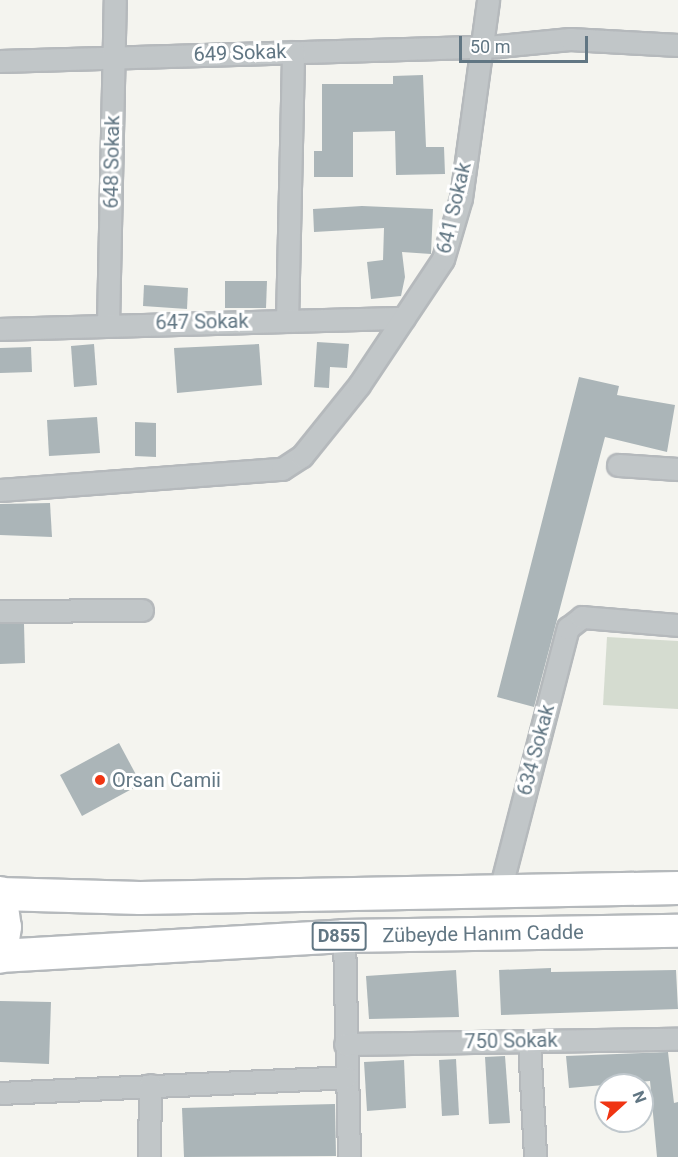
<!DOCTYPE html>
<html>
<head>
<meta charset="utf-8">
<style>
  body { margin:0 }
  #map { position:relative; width:678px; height:1157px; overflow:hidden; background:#f4f4ef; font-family:Roboto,sans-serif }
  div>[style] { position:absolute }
  .green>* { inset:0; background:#d5dcd0 }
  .building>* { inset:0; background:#abb5b8 }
  .roads { filter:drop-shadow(2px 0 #b5b9bc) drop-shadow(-2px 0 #b5b9bc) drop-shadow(0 2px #b5b9bc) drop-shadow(0 -2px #b5b9bc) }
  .minor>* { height:21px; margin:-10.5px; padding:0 10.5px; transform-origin:10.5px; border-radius:10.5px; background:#c1c6c8 }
  .highway>* { height:32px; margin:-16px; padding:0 16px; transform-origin:16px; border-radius:16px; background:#fff }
  .dots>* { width:16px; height:16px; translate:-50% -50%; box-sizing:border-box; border:3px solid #fff; border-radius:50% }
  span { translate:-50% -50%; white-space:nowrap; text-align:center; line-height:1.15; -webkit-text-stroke:6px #fff; paint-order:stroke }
  .shield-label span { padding:2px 4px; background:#fff; border:2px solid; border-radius:4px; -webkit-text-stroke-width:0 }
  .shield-label { font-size:18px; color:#617683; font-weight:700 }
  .street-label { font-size:20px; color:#617683 }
  .poi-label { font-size:20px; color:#617683 }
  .left { translate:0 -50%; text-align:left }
  .north { position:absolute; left:594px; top:1073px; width:60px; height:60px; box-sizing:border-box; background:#fff; border:2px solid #c0c8cd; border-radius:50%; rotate:69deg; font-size:16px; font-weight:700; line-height:24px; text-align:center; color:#617683 }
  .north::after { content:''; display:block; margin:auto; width:21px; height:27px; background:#f03513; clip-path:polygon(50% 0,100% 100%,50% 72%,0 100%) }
  .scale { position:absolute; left:459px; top:36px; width:129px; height:27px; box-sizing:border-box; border:3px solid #617683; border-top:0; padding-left:8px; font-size:18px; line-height:21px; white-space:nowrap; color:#617683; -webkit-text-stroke:4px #fff; paint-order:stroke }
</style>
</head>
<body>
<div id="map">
  <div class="green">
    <div style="clip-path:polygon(607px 637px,678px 641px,678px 709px,603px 705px)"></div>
  </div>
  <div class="building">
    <div style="clip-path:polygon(423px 75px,426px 147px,444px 147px,445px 174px,396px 175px,395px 131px,353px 132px,353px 177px,314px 177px,314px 151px,322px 151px,322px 84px,393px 84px,393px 76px)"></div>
    <div style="clip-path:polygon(362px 206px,433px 209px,431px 254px,402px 252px,405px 277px,401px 296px,371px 299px,367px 262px,383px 260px,384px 228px,314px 232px,313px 209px)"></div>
    <div style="clip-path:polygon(225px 281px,267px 281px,266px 308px,225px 308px)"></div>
    <div style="clip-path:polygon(144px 285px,188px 288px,187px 309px,143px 306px)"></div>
    <div style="clip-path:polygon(317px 342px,349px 344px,347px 368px,330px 367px,329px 388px,314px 387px)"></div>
    <div style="clip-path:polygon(94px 344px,97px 385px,74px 387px,71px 346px)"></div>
    <div style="clip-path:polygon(259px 344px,262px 385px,177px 393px,174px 348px)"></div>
    <div style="clip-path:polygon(31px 347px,32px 372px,0 373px,0 348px)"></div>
    <div style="clip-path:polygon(579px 377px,619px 386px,617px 395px,675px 405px,667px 452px,605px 437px,534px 707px,497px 697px)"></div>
    <div style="clip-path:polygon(97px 417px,100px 453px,49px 456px,47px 420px)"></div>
    <div style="clip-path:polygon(135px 422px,156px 423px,156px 457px,135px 456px)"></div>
    <div style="clip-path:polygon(50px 503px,52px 537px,0 535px,0 504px)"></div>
    <div style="clip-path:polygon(0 624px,24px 624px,25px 663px,0 664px)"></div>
    <div style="clip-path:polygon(119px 743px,141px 784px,82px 816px,60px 775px)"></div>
    <div style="clip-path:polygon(551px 968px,551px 972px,676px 970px,678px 1009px,501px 1015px,499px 970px)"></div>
    <div style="clip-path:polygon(456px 970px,459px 1017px,369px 1019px,366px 976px)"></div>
    <div style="clip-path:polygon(0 1001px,51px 1002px,49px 1064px,0 1062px)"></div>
    <div style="clip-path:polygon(668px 1052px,674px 1103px,678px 1102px,678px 1157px,657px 1157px,650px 1081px,569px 1088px,566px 1056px)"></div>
    <div style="clip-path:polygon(505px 1056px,510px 1123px,489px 1124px,485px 1057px)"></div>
    <div style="clip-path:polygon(456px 1059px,459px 1115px,442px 1116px,439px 1060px)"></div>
    <div style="clip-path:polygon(404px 1060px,406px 1108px,367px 1111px,364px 1062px)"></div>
    <div style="clip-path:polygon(335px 1104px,336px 1156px,184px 1157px,182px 1108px)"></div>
  </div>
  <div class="roads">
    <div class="minor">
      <div style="left:0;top:61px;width:498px;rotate:-1.7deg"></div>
      <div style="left:498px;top:46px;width:72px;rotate:-5.6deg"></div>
      <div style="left:570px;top:39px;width:108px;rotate:3.2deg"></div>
      <div style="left:287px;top:321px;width:269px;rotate:-88.7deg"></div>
      <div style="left:108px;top:324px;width:324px;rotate:-88.8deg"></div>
      <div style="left:0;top:329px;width:404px;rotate:-1.6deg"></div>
      <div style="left:618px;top:465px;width:60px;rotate:3.8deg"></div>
      <div style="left:0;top:490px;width:283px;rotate:-4.3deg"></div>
      <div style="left:282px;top:469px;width:24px;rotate:-33deg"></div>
      <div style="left:302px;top:456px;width:91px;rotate:-51.2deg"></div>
      <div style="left:359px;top:385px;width:151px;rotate:-56.3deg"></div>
      <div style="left:443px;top:259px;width:64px;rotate:-73.6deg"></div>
      <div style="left:461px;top:198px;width:200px;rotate:-82.2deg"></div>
      <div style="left:0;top:611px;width:142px;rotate:-0.4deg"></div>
      <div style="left:500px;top:890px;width:271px;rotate:-75.5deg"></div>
      <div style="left:568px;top:628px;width:18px;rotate:-38deg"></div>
      <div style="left:582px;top:617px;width:96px;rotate:4.8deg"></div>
      <div style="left:344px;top:936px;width:221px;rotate:88.7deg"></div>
      <div style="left:529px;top:1041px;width:116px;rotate:87deg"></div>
      <div style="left:345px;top:1044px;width:333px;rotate:-0.9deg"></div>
      <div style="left:0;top:1093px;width:346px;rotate:-2.6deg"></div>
      <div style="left:149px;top:1157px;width:72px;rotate:-89.2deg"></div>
    </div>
    <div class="highway">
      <div style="left:0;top:893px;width:34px;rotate:82deg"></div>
      <div style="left:5px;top:927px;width:30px;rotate:99deg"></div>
      <div style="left:0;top:894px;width:140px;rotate:1.6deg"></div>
      <div style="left:140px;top:898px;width:538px;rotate:-1.06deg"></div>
      <div style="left:0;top:956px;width:345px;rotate:-3.3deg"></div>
      <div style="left:344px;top:936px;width:334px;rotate:-0.9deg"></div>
    </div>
  </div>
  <div class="dots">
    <div style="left:100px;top:780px;background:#f03513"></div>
  </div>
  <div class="shield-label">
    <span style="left:339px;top:936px">D855</span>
  </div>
  <div class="street-label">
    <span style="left:240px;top:53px;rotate:-2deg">649 Sokak</span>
    <span style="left:112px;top:162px;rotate:-89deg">648 Sokak</span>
    <span style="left:454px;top:208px;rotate:-77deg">641 Sokak</span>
    <span style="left:202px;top:322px;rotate:-1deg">647 Sokak</span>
    <span style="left:536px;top:750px;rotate:-75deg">634 Sokak</span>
    <span style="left:483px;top:934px;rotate:-1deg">Zübeyde Hanım Cadde</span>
    <span style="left:511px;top:1041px;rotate:-1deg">750 Sokak</span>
  </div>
  <div class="poi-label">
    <span class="left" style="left:112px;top:780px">Orsan Camii</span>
  </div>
  <div class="north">N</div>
  <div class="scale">50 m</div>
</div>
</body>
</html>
